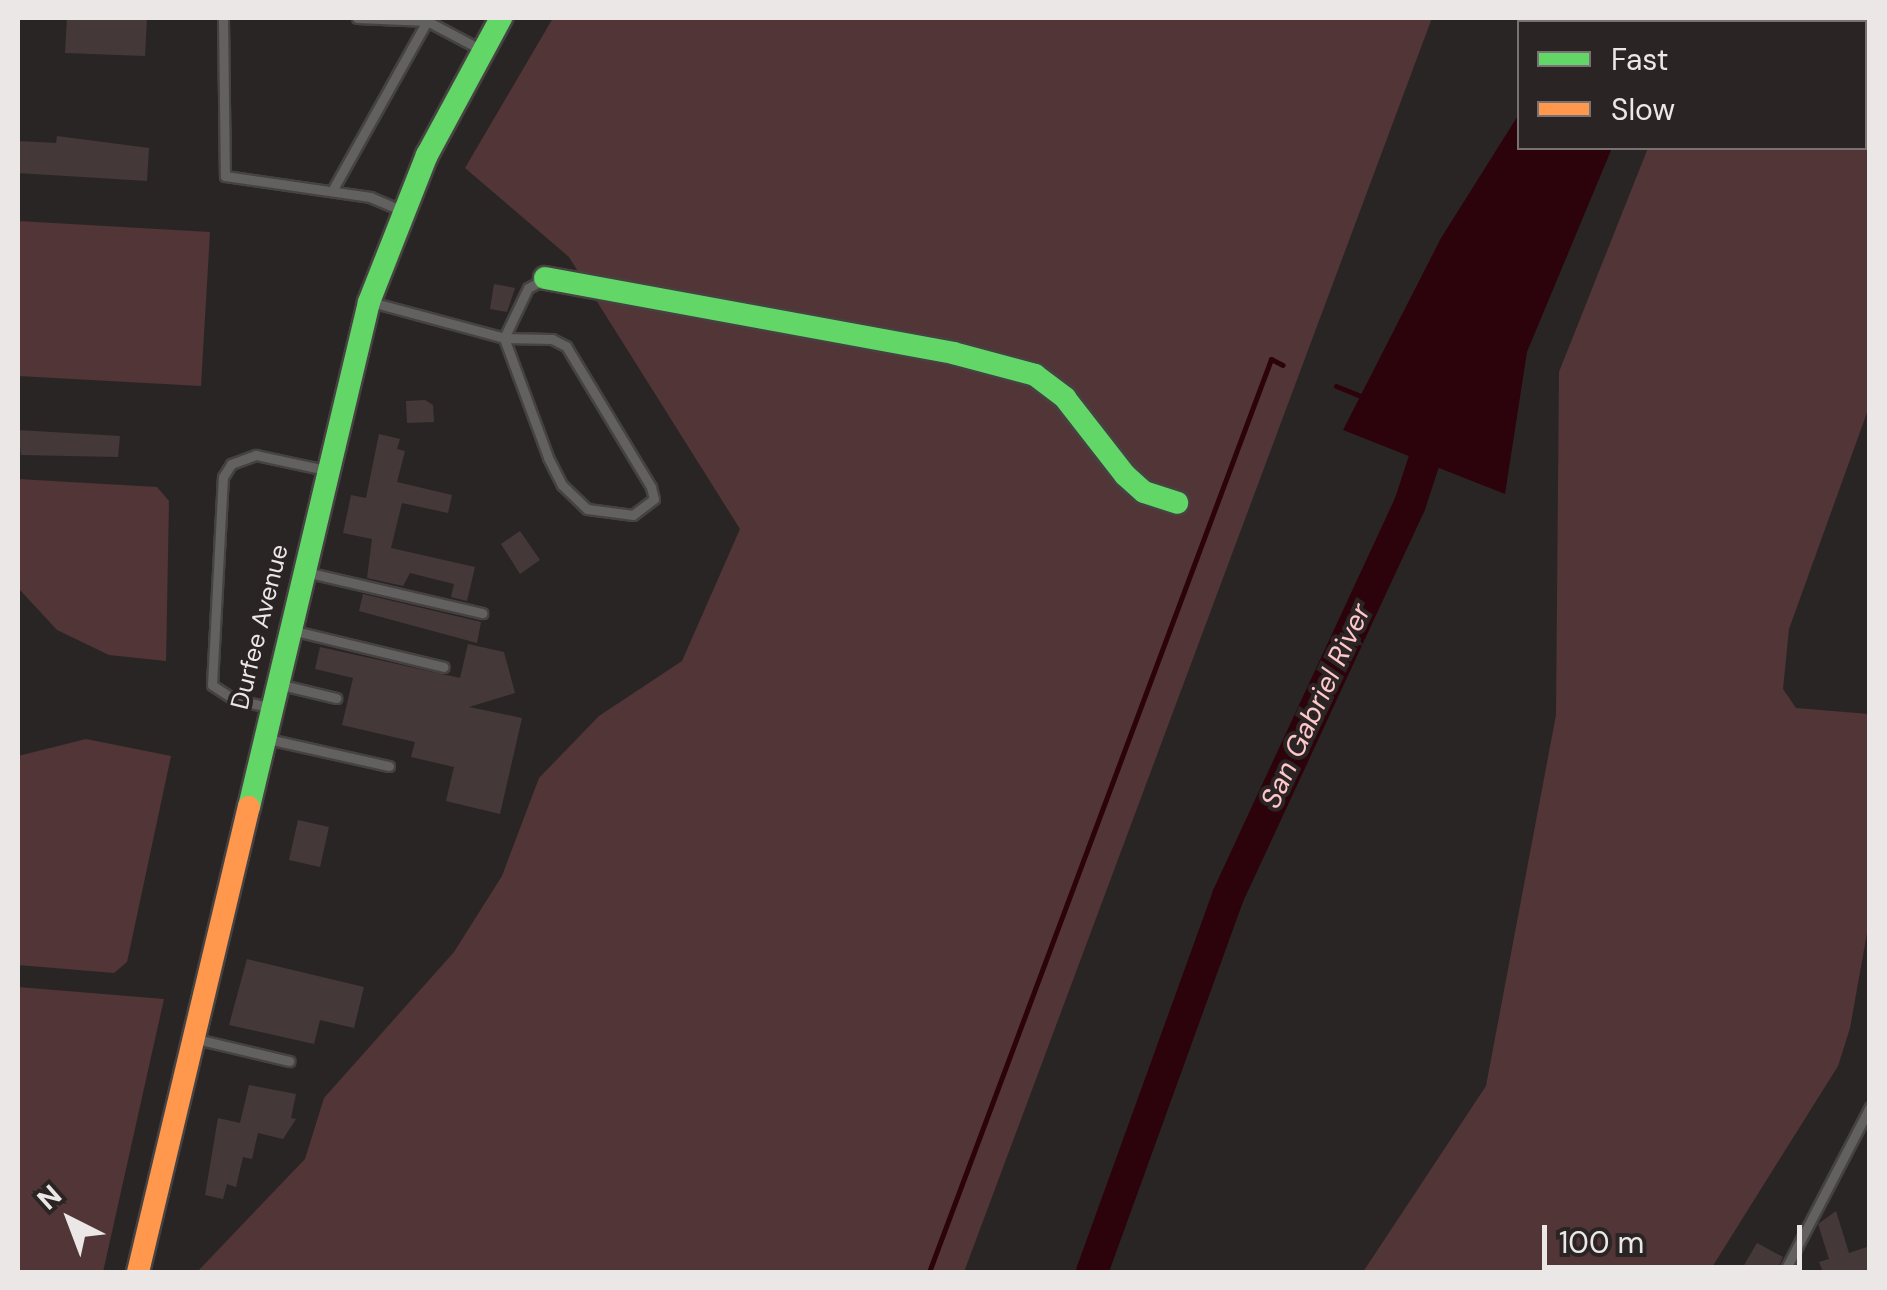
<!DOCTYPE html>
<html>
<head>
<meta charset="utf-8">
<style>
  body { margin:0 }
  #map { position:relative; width:1887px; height:1290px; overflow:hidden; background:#2a2525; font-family:"DM Sans",sans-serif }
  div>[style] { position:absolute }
  .green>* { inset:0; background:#523536 }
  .water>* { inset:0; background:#2c030a }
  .stream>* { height:5px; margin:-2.5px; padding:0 2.5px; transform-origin:2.5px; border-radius:2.5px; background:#2c030a }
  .river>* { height:32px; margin:-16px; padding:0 16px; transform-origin:16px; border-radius:16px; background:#2c030a }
  .building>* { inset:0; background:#453839 }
  .roads { filter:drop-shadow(2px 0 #464242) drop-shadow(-2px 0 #464242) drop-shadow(0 2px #464242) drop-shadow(0 -2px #464242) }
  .lane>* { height:9px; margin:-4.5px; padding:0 4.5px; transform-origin:4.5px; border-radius:4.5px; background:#636060 }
  .fast>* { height:22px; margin:-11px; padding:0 11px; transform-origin:11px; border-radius:11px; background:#63d668 }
  .slow>* { height:22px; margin:-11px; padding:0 11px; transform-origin:11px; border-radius:11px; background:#ff974d }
  span { translate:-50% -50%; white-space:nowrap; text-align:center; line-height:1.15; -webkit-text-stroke:8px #2b2424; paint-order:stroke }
  .street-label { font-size:25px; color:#ece7e7 }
  .water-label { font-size:28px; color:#ffc7c9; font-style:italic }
  .frame { position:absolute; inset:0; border:20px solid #ece7e7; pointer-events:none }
  .legend { position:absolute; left:1517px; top:20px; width:350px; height:130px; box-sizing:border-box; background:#2b2424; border:2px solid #787272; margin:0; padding:12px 18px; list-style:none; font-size:30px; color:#ece7e7 }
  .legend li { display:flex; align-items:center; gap:20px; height:50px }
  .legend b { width:50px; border:2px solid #787272 }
  .north { position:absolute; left:20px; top:1170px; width:100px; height:100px; -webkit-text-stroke:8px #2b2424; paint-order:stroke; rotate:318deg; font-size:28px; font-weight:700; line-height:40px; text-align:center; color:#ece7e7 }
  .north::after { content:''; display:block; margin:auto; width:35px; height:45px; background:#ece7e7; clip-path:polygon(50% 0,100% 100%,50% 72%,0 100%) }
  .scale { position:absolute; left:1542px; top:1225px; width:260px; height:45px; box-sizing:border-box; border:5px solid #ece7e7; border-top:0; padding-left:12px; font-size:30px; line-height:35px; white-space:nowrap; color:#ece7e7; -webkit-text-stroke:8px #2b2424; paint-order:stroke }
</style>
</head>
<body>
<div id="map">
  <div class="green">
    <div style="clip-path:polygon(553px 18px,1432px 18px,964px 1272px,197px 1272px,305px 1159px,324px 1098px,454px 952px,502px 876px,539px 778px,599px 716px,682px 661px,740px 529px,569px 257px,465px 168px)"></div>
    <div style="clip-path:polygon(1700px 18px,1869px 18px,1869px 407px,1789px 629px,1783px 689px,1796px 708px,1869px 714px,1869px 922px,1850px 1028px,1838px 1066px,1709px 1272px,1363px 1272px,1486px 1086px,1556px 715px,1559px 372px,1648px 148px,1864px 148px,1864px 22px,1698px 22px)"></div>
    <div style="clip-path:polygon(18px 221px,210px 232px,201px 386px,18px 376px)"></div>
    <div style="clip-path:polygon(18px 479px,157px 487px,169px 501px,166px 661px,109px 655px,57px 630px,20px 590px)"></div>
    <div style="clip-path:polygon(86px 739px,171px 756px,127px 962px,114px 973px,18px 965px,18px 756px)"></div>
    <div style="clip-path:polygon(18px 987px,164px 999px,103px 1272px,18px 1272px)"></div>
  </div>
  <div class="water">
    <div style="clip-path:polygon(1563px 18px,1668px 18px,1561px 22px)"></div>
    <div style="clip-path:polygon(1519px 114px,1520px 148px,1612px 148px,1527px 352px,1505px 494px,1343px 430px,1441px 238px)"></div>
  </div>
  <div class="stream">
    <div style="left:1336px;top:386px;width:29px;rotate:22deg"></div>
    <div style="left:929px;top:1272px;width:975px;rotate:-69.46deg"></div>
    <div style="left:1271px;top:359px;width:13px;rotate:27deg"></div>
  </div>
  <div class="river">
    <div style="left:1092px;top:1272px;width:400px;rotate:-70.1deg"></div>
    <div style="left:1228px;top:896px;width:432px;rotate:-65.1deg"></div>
    <div style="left:1410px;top:504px;width:87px;rotate:-72deg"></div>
  </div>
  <div class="building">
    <div style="clip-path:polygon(67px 18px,147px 18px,145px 56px,65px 53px)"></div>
    <div style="clip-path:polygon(57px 136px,149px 148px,147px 181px,18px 173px,18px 141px,56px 143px)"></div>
    <div style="clip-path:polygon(494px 284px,515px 288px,507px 312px,490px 309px)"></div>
    <div style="clip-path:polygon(425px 400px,433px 405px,434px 422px,407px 423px,406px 401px)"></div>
    <div style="clip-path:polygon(18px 430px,120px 436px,118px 457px,21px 455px)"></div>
    <div style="clip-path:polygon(379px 434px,400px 439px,397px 449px,405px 451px,397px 482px,452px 495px,448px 513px,402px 503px,391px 548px,475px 567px,467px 601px,451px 597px,454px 584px,410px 573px,403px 586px,367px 578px,372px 539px,343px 533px,351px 495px,366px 498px)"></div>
    <div style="clip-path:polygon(520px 531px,540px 560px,520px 574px,501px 544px)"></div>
    <div style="clip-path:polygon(363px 594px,481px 622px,477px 643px,359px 611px)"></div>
    <div style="clip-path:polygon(468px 644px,504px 652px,515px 693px,469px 707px,522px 718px,500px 814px,446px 801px,454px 767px,411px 757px,415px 742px,342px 725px,353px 678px,315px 669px,320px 647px,460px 678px)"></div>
    <div style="clip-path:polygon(298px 820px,329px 827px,320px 867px,289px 860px)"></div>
    <div style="clip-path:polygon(247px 959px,364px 987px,354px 1028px,320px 1020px,314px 1044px,229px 1025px)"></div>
    <div style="clip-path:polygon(249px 1085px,296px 1094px,291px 1118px,296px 1119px,283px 1139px,258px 1133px,252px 1159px,243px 1157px,236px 1187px,227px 1184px,223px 1199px,205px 1195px,218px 1118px,240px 1123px)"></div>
    <div style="clip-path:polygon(1836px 1211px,1849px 1253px,1870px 1246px,1870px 1272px,1823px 1272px,1819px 1262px,1829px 1259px,1818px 1224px)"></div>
    <div style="clip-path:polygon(1757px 1243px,1783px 1257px,1776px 1272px,1740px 1272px)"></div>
  </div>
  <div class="roads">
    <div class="lane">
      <div style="left:223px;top:18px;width:158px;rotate:89.3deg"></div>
      <div style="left:225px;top:176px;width:147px;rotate:8.2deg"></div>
      <div style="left:370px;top:197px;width:33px;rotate:23deg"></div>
      <div style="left:357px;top:18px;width:70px;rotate:2.5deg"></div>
      <div style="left:427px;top:21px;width:62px;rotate:27.8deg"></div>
      <div style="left:332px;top:191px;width:195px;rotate:-60.8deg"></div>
      <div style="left:371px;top:302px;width:138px;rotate:15.1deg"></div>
      <div style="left:504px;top:338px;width:48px;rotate:1.2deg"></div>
      <div style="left:552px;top:339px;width:16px;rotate:27deg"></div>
      <div style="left:566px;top:346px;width:165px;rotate:58.9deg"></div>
      <div style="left:651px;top:487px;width:12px;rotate:76deg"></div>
      <div style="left:654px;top:499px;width:26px;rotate:143deg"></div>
      <div style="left:633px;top:515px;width:46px;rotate:-172.6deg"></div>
      <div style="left:587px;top:509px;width:35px;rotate:-136deg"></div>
      <div style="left:562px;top:485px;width:31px;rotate:-117deg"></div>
      <div style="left:548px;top:457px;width:127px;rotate:-110.3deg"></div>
      <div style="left:504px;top:338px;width:55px;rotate:-64.4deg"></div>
      <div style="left:528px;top:288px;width:19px;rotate:-28deg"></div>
      <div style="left:310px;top:573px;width:177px;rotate:13.1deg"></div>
      <div style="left:291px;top:630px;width:157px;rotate:13.6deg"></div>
      <div style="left:282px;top:685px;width:56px;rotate:13.5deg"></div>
      <div style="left:269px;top:707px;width:35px;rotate:-168deg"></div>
      <div style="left:235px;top:700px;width:27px;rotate:-147deg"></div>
      <div style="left:212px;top:685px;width:208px;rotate:-87deg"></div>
      <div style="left:223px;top:477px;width:15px;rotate:-58deg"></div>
      <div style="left:231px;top:464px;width:27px;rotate:-20deg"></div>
      <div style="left:256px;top:455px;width:72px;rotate:12.1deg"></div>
      <div style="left:268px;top:739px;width:124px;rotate:12.6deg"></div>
      <div style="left:196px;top:1039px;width:96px;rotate:13.3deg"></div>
      <div style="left:1784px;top:1272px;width:186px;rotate:-62.5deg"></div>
    </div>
    <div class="fast">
      <div style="left:545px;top:278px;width:415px;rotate:10.4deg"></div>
      <div style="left:953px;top:353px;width:85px;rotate:15deg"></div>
      <div style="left:1035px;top:375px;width:38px;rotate:37deg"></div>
      <div style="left:1065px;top:398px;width:98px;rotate:52.1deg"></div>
      <div style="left:1125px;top:475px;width:25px;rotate:42deg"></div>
      <div style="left:1144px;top:492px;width:35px;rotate:18deg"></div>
      <div style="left:249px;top:807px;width:519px;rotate:-76.63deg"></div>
      <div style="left:369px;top:302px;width:158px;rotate:-68.5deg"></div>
      <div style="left:427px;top:155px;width:156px;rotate:-61.6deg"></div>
    </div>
    <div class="slow">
      <div style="left:138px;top:1272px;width:478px;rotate:-76.6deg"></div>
    </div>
  </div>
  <div class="street-label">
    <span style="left:260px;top:627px;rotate:-76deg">Durfee Avenue</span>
  </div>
  <div class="water-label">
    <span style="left:1316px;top:706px;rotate:-65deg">San Gabriel River</span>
  </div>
  <div class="frame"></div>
  <ul class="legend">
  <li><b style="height:12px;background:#63d668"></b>Fast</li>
  <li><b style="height:12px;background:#ff974d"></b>Slow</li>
  </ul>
  <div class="north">N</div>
  <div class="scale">100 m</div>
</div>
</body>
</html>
